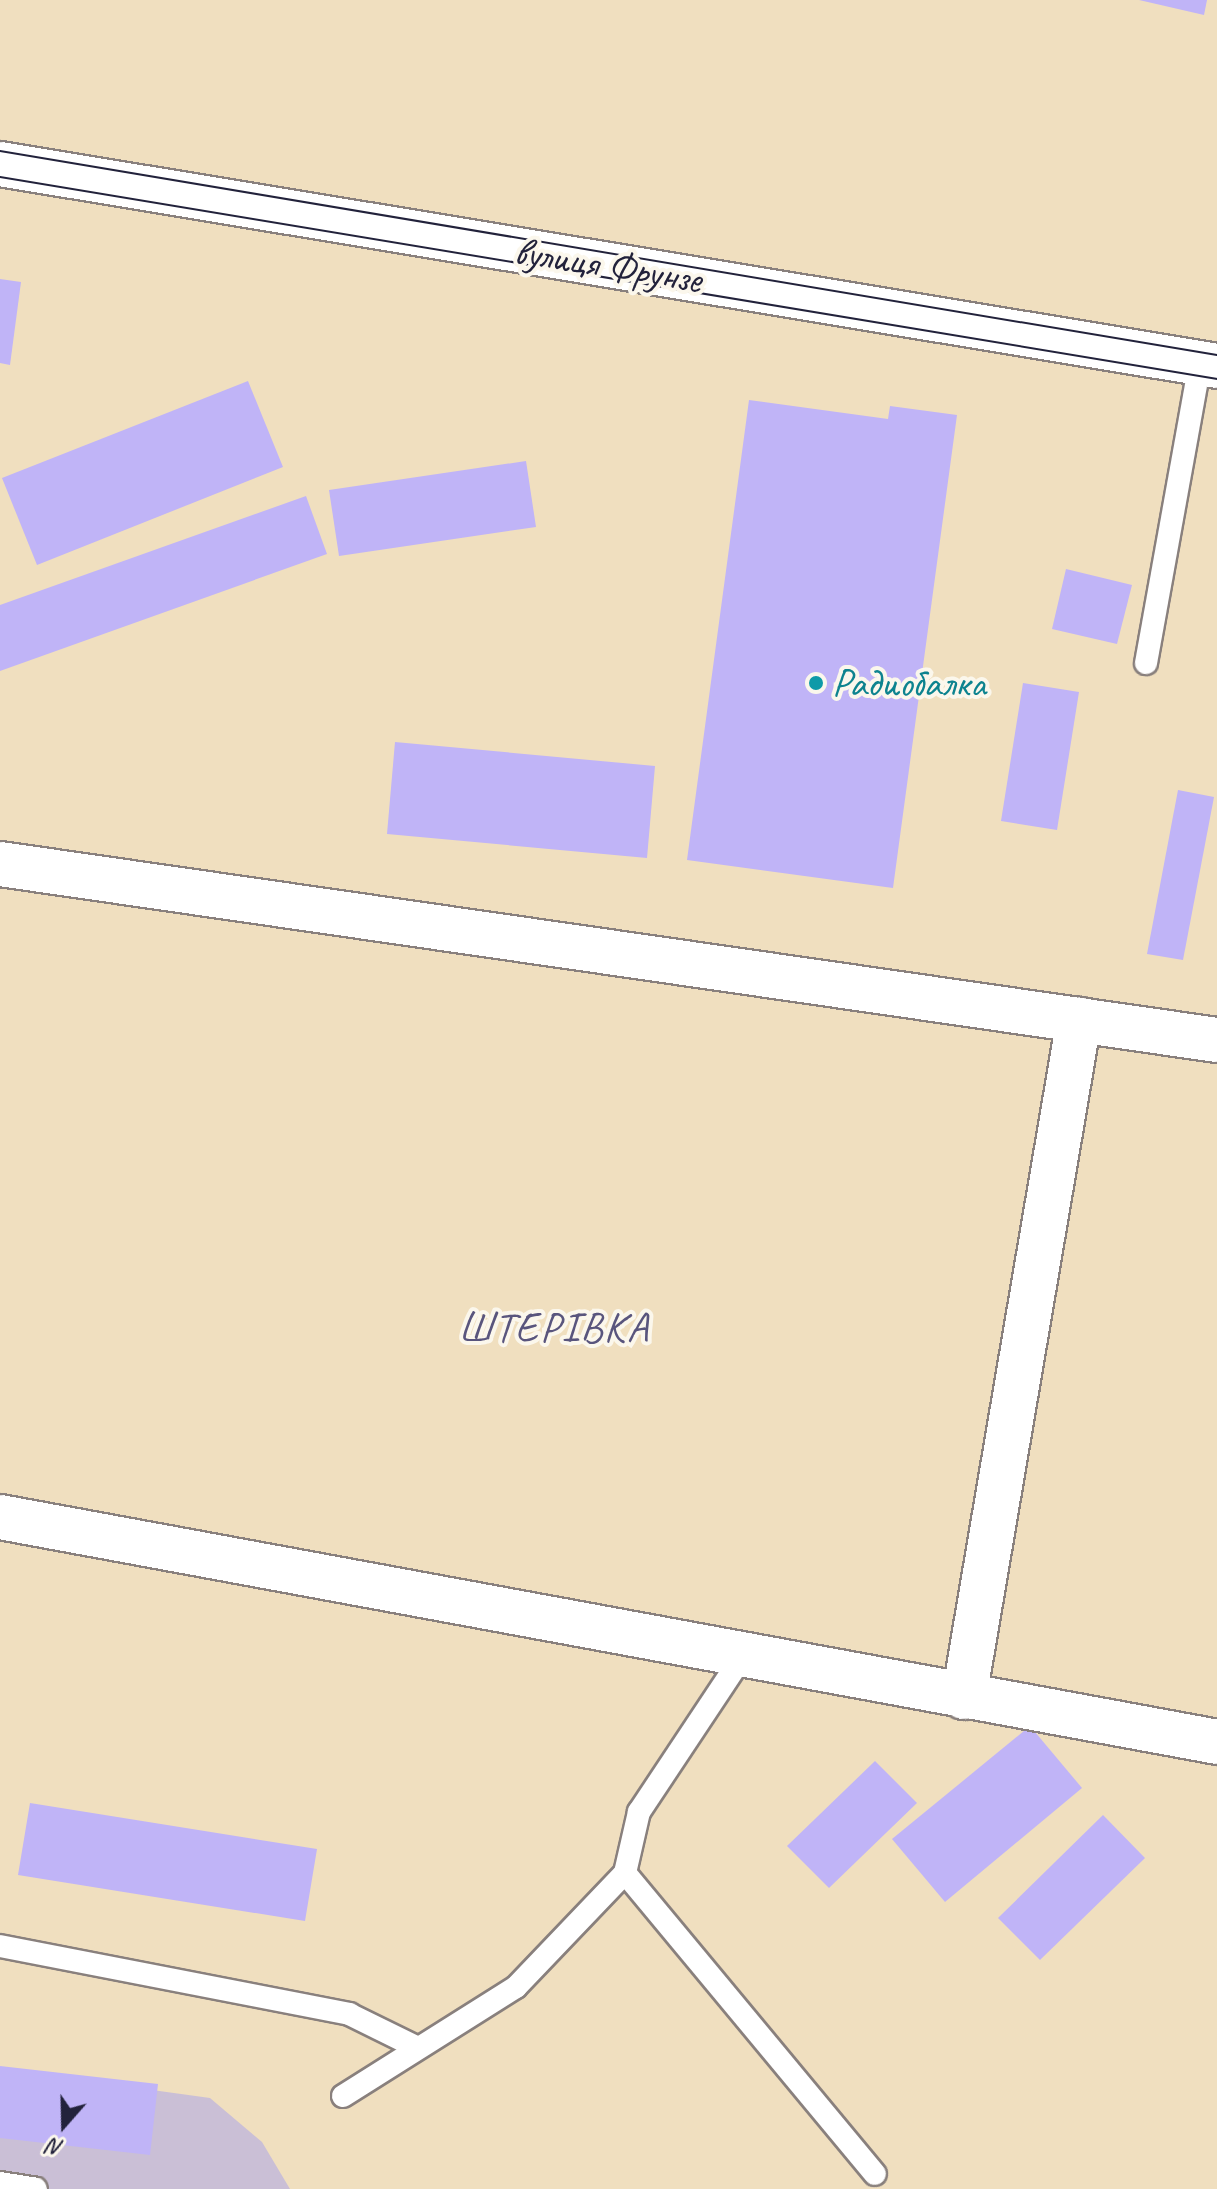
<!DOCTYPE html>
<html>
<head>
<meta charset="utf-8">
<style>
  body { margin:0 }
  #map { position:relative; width:1217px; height:2189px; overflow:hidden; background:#f0dfbf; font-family:Caveat,sans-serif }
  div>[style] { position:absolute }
  .industrial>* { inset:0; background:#cabfd6 }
  .building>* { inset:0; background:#c0b4f7 }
  .roads { filter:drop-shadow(2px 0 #89807d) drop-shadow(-2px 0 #89807d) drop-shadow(0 2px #89807d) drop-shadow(0 -2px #89807d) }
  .lane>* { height:22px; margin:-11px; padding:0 11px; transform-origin:11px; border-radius:11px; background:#fff }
  .street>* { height:44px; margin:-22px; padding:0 22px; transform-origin:22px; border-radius:22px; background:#fff }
  .tram>* { height:2px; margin:-1px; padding:0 1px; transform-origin:1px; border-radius:1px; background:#22223b }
  .dots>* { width:22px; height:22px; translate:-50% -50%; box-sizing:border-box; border:4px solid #fbf7ec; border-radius:50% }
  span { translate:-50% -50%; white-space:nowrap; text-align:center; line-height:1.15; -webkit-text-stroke:8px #fbf7ec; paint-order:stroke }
  .street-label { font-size:40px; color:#22223b }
  .culture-label { font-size:40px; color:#0d838f }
  .left { translate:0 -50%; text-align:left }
  .neighbourhood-label { font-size:42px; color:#59557d; letter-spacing:2px }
  .north { position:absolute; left:24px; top:2085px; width:80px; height:80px; -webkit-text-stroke:6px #fbf7ec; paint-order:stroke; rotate:200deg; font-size:22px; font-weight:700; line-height:32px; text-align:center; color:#22223b }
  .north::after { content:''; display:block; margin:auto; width:28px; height:36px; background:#22223b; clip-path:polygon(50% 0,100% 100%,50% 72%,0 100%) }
</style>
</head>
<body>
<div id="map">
  <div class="industrial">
    <div style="clip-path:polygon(0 2069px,210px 2098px,262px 2142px,290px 2189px,0 2189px)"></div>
  </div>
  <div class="building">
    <div style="clip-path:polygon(1139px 0,1207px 0,1204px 15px)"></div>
    <div style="clip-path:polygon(0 279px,21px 282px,10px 365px,0 363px)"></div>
    <div style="clip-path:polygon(248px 381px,283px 467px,37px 565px,2px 478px)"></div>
    <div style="clip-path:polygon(749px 400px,888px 419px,890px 406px,957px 415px,893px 888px,687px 860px)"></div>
    <div style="clip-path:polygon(526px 461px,536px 527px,339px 556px,329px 490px)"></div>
    <div style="clip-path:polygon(306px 496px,327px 554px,0 671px,0 605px)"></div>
    <div style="clip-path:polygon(1066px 569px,1132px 585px,1117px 644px,1052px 629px)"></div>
    <div style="clip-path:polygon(1023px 683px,1079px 692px,1057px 830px,1001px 821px)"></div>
    <div style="clip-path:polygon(395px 742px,655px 766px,647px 858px,387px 834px)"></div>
    <div style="clip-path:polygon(1178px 790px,1214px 797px,1183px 960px,1147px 954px)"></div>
    <div style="clip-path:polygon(1030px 1726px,1082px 1788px,945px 1902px,892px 1839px)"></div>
    <div style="clip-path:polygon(875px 1761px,917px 1803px,829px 1888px,787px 1846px)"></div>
    <div style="clip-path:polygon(30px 1803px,317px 1849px,305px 1921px,18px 1875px)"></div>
    <div style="clip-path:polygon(1103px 1815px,1145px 1858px,1040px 1960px,998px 1918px)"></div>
    <div style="clip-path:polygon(0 2066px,158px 2084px,150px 2155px,0 2138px)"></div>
  </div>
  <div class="roads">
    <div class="lane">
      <div style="left:1146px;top:663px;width:305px;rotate:-79.8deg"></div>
      <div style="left:625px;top:1873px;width:391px;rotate:50.3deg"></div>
      <div style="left:0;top:1946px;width:356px;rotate:11deg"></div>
      <div style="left:349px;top:2014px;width:75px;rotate:26.2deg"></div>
      <div style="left:343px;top:2096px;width:204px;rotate:-32.2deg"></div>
      <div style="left:516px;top:1987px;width:158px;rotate:-46.3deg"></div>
      <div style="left:625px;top:1873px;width:63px;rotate:-77.1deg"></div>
      <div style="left:639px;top:1812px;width:186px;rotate:-56.4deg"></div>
      <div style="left:0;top:2183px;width:36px;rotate:9deg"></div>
    </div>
    <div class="street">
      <div style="left:0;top:164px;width:1234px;rotate:9.42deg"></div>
      <div style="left:0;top:864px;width:1230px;rotate:8.23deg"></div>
      <div style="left:0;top:1517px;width:1238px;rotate:10.47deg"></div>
      <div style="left:964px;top:1697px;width:687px;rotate:-80.36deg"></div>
    </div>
  </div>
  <div class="tram">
    <div style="left:0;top:151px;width:1234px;rotate:9.52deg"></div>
    <div style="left:0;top:177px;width:1234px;rotate:9.42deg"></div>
  </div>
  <div class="dots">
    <div style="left:816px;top:683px;background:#0f9aa8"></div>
  </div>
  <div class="street-label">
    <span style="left:608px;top:265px;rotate:9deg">вулиця Фрунзе</span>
  </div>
  <div class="culture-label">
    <span class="left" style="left:832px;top:683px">Радиобалка</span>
  </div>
  <div class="neighbourhood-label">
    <span style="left:554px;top:1328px">ШТЕРІВКА</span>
  </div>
  <div class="north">N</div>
</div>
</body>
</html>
